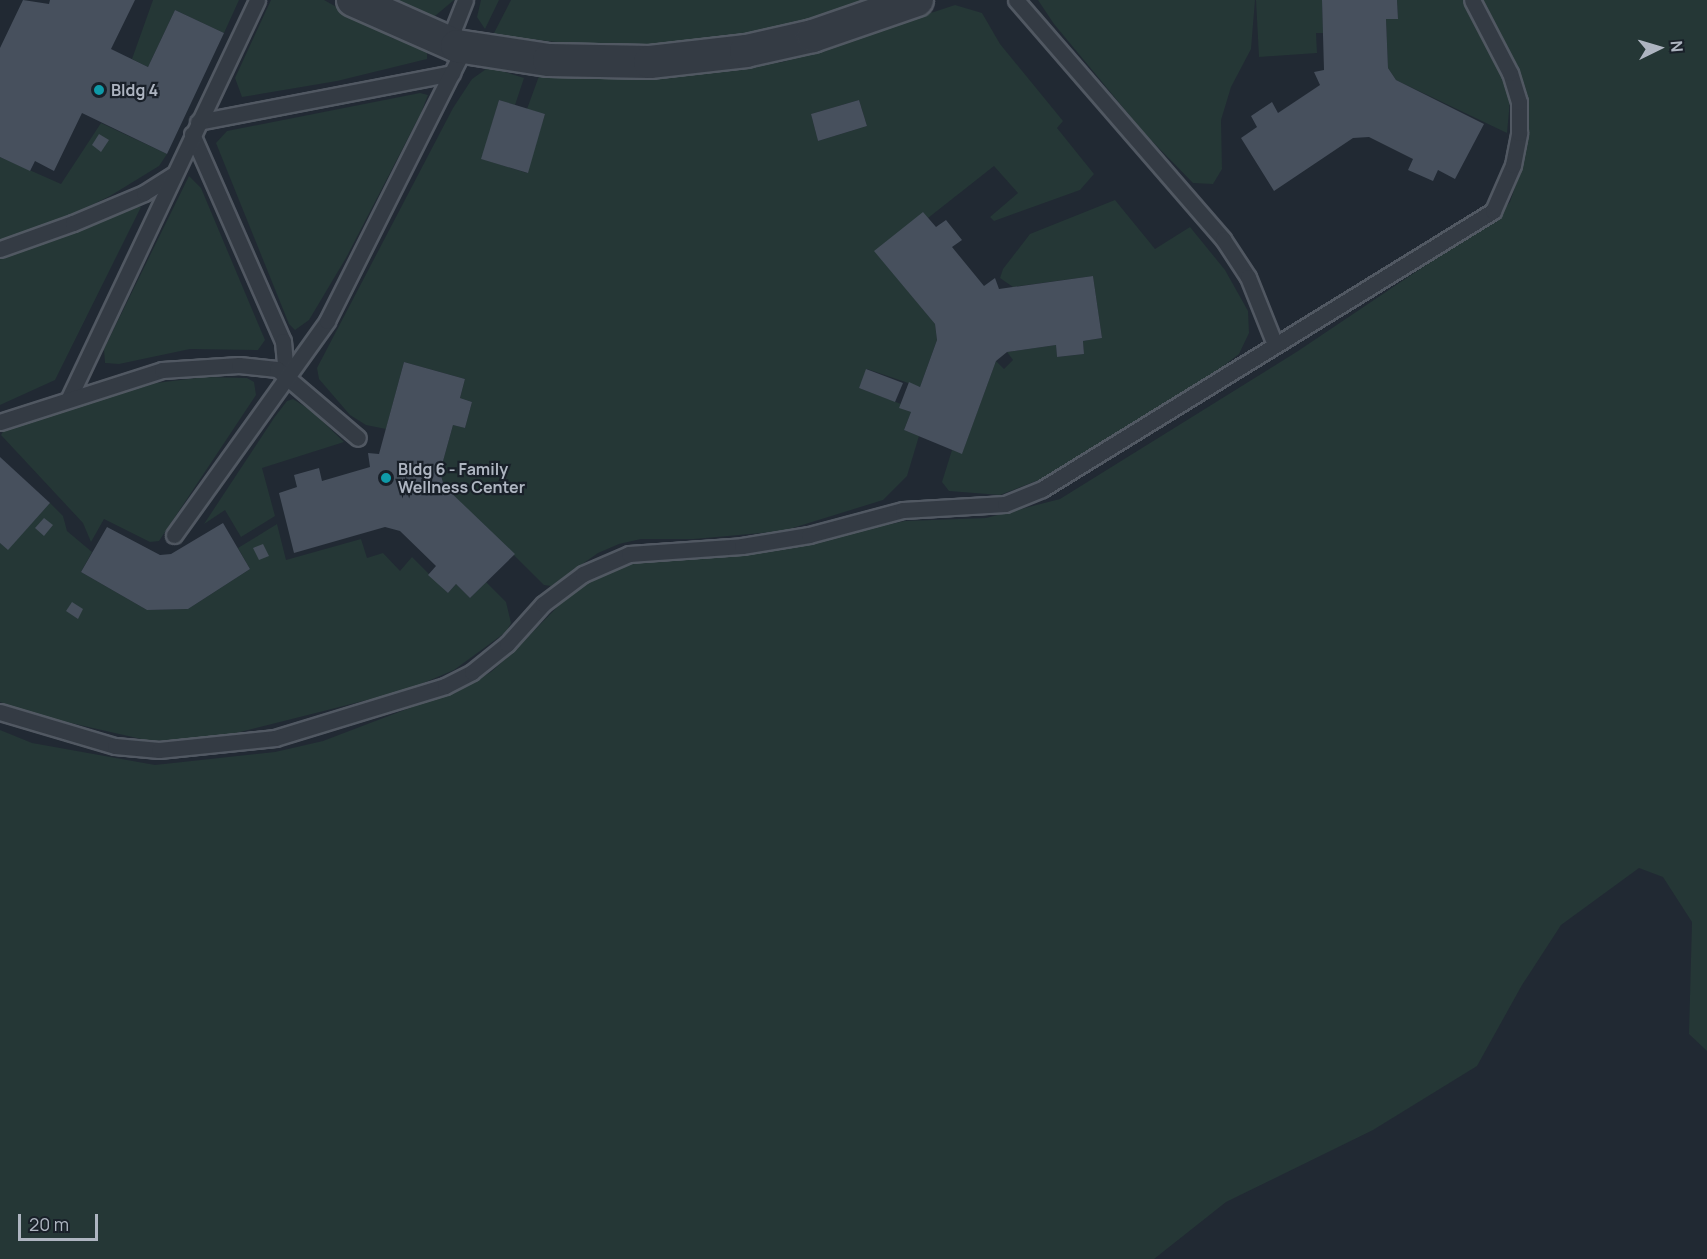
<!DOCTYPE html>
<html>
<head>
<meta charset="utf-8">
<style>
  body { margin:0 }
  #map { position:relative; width:1707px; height:1259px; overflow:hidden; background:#212933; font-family:Manrope,sans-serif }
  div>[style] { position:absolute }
  .green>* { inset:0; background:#253736 }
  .building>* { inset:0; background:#47505d }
  .roads { filter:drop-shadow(2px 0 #515862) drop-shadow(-2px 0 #515862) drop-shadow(0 2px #515862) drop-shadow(0 -2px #515862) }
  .lane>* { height:15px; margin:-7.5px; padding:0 7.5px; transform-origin:7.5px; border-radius:7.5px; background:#343b44 }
  .street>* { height:32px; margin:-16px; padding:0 16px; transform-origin:16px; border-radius:16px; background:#343b44 }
  .dots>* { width:16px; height:16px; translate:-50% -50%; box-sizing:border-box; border:3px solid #192029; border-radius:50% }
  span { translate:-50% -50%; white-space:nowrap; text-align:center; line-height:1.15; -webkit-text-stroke:4.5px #192029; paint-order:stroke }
  .poi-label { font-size:16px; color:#aeb5c1; font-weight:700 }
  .left { translate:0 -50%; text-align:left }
  .north { position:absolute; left:1629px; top:18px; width:60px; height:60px; -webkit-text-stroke:4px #192029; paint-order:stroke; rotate:85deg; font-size:16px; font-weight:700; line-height:24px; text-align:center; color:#aeb5c1 }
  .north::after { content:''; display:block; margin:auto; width:21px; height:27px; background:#aeb5c1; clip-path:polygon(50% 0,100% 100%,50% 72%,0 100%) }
  .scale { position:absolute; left:18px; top:1214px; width:80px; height:27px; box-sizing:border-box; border:3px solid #aeb5c1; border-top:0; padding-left:8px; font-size:18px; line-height:21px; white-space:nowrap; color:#aeb5c1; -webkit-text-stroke:4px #192029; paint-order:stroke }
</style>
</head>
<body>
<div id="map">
  <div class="green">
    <div style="clip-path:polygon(153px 0,239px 0,224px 33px,175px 10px,148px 67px,132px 59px)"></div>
    <div style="clip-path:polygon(271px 0,324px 0,392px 38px,427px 50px,427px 59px,337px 81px,242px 97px,235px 78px)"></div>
    <div style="clip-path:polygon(385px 0,454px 0,435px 16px,422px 15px)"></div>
    <div style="clip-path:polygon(481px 0,499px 0,485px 29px,477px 17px)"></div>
    <div style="clip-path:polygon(511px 0,873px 0,750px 36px,642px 46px,575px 44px,493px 35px)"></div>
    <div style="clip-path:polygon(1038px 0,1255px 0,1251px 49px,1231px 87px,1221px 120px,1222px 169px,1213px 184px,1193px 183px,1145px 134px,1054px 24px)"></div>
    <div style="clip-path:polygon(1256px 0,1322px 0,1323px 33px,1316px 33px,1317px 53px,1259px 57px)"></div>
    <div style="clip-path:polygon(1397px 0,1465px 0,1506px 86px,1510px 100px,1507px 133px,1396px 80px,1388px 68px,1386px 19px,1398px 19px)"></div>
    <div style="clip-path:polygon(1480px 0,1707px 0,1707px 1051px,1689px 1034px,1692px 922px,1663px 877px,1639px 868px,1561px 925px,1522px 985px,1477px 1066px,1373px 1130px,1226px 1202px,1154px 1259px,0 1259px,0 730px,32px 743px,155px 765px,275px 752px,323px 741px,462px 688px,491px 672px,514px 651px,573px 591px,626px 563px,762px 552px,905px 521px,986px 518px,1060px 499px,1298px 351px,1496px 218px,1510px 202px,1525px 158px,1525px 118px)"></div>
    <div style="clip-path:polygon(evenodd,955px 5px,982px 13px,1000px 44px,1063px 121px,1057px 128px,1094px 174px,1080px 190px,994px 221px,990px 217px,1018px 193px,994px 166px,928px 218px,875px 251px,935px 324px,937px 340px,920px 387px,867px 369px,859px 388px,901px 404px,900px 408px,911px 412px,904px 430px,919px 436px,907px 476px,883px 500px,783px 531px,694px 539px,641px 539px,619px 544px,598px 553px,551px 586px,544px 585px,444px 486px,440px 472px,453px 425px,465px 428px,472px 402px,460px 398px,465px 379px,404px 362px,386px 429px,366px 425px,350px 415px,319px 379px,317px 368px,453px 108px,472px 79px,489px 67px,524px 78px,515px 105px,499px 100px,482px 159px,527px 173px,545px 114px,527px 109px,539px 76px,680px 76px,783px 62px,955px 5px,859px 100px,867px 126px,818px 141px,811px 114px,859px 100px)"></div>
    <div style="clip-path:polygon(420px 93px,428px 95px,421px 113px,346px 258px,309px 320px,295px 330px,289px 324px,216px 143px,227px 131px)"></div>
    <div style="clip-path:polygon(101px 123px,167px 154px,159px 166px,110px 196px,57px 222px,0 240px,0 157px,61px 184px)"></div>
    <div style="clip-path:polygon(189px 176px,201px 188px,265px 340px,258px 350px,190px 349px,119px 364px,105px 363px,104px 349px)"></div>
    <div style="clip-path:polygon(1115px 200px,1155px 249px,1190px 227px,1225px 270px,1248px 311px,1249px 333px,1239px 354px,1204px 381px,1049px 476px,1000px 495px,949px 491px,942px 482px,952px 450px,962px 453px,996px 361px,1004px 369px,1013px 360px,1007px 352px,1056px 345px,1057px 357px,1084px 354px,1083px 341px,1102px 338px,1093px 276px,1013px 287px,1000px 278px,1003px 269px,1030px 234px)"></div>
    <div style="clip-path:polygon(133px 207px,141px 207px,55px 380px,0 405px,0 258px,62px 238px)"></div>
    <div style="clip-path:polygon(204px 377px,247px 378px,254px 382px,256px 395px,159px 541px,150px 542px,104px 519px,91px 542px,83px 523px,1px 435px,4px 430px,156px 383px)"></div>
    <div style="clip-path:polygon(293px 399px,312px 411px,344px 442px,262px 468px,275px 516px,241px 537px,225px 510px,204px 524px,274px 418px,287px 401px)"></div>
    <div style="clip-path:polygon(50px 503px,63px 516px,67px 531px,92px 552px,81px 572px,147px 610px,188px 609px,250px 569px,238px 548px,277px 524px,286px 560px,361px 539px,367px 558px,383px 553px,400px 571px,412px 557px,448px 593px,456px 584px,470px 598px,486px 582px,506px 602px,511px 623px,506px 632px,454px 670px,407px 690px,216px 738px,150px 741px,40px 716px,0 702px,0 543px,8px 549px)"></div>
  </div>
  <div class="building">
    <div style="clip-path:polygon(23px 0,49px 4px,50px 0,135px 0,111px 49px,148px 67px,175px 10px,224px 33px,167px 154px,82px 113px,54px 171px,35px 161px,30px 171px,0 157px,0 48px)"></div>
    <div style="clip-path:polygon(1322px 0,1397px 0,1398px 19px,1386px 19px,1388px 68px,1396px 80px,1484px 124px,1455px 179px,1438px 170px,1433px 181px,1408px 170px,1413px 159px,1369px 137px,1353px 138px,1274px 191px,1241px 138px,1257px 127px,1251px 116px,1272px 102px,1278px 113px,1320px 85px,1314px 72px,1324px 70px)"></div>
    <div style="clip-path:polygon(499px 100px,545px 114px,528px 173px,481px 159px)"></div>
    <div style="clip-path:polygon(859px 100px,867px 126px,818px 141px,811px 114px)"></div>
    <div style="clip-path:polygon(99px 134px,109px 140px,101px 152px,92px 145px)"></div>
    <div style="clip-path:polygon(923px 212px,936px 227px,946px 220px,962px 240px,952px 247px,984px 286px,995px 278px,999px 289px,1093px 276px,1102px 338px,1083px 341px,1084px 354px,1057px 357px,1056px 345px,1007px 352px,996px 361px,962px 454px,904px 430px,911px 412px,899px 408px,909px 382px,920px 387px,937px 340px,935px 324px,874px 251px)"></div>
    <div style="clip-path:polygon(404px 362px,465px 379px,460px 398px,472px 402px,465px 428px,453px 425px,440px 472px,444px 486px,515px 554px,470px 598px,456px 584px,448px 593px,428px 575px,436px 566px,400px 531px,385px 527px,294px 553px,279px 493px,297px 487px,294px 475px,319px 468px,322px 481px,370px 467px,368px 453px,379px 454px)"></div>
    <div style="clip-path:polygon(866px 369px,903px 383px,895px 402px,859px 388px)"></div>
    <div style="clip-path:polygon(0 457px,50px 503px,8px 550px,0 543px)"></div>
    <div style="clip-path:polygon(44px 518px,53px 525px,44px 536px,35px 528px)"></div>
    <div style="clip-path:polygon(223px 523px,250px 569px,188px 609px,147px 610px,81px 572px,107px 527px,160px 555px,171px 554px)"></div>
    <div style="clip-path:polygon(263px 544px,269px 556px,259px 560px,253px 548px)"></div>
    <div style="clip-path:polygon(72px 602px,83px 609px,78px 619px,66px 611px)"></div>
  </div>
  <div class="roads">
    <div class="lane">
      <div style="left:1016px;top:0;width:316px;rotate:49.1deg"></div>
      <div style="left:1223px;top:239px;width:45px;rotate:56.7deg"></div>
      <div style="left:1248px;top:277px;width:70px;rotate:68.2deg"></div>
      <div style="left:448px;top:43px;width:46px;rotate:-68.4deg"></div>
      <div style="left:198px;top:122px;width:259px;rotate:-10.9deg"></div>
      <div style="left:192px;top:134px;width:226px;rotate:66.3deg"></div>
      <div style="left:283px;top:341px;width:34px;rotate:85deg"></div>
      <div style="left:0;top:249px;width:77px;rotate:-19.6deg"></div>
      <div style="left:73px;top:223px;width:77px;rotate:-22.9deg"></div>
      <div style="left:144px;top:193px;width:34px;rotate:-32deg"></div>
      <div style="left:69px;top:398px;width:440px;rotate:-64.7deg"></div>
      <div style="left:0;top:422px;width:170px;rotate:-17.8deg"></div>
      <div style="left:162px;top:370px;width:77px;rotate:-3.7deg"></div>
      <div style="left:239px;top:365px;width:38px;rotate:6deg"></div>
      <div style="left:277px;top:369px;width:106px;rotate:40.4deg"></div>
      <div style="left:174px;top:535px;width:263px;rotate:-54.4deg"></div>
      <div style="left:327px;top:321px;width:307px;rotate:-63.3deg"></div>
      <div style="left:0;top:712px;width:120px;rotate:16.5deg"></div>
      <div style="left:115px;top:746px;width:44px;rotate:5.2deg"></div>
      <div style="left:159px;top:750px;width:117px;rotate:-5.9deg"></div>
      <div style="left:275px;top:738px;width:178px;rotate:-17deg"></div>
      <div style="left:445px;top:686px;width:30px;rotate:-27deg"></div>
      <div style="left:472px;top:672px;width:45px;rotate:-38.7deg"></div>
      <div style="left:507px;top:644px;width:54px;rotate:-48deg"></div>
      <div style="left:543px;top:604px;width:50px;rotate:-36.9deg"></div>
      <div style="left:583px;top:574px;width:50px;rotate:-23.5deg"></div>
      <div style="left:629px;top:554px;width:113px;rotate:-4deg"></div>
      <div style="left:742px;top:546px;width:68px;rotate:-9.3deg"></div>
      <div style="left:809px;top:535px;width:97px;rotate:-14.9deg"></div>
      <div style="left:903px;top:510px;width:102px;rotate:-3.4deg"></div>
      <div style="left:1005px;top:504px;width:40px;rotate:-22deg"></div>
      <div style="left:1042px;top:489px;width:530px;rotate:-31.65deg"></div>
      <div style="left:1493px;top:211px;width:50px;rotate:-66.5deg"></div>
      <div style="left:1513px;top:165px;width:33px;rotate:-79deg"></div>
      <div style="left:1519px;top:133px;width:31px;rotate:-90deg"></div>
      <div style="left:1519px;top:102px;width:30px;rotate:-107deg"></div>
      <div style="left:1510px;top:73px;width:82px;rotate:-117.5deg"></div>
    </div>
    <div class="street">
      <div style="left:353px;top:0;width:114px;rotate:23.9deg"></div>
      <div style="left:457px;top:46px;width:93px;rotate:8.7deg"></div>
      <div style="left:549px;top:60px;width:101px;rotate:1.1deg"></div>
      <div style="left:650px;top:62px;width:97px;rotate:-6.5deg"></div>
      <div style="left:746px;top:51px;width:69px;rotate:-12.6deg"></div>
      <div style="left:813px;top:36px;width:110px;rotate:-19.1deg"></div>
    </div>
  </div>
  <div class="dots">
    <div style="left:99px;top:90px;background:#0f9aa8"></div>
    <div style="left:386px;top:478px;background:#0f9aa8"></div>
  </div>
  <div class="poi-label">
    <span class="left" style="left:111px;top:90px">Bldg 4</span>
    <span class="left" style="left:398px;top:478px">Bldg 6 - Family<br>Wellness Center</span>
  </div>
  <div class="north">N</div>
  <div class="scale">20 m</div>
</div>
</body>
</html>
